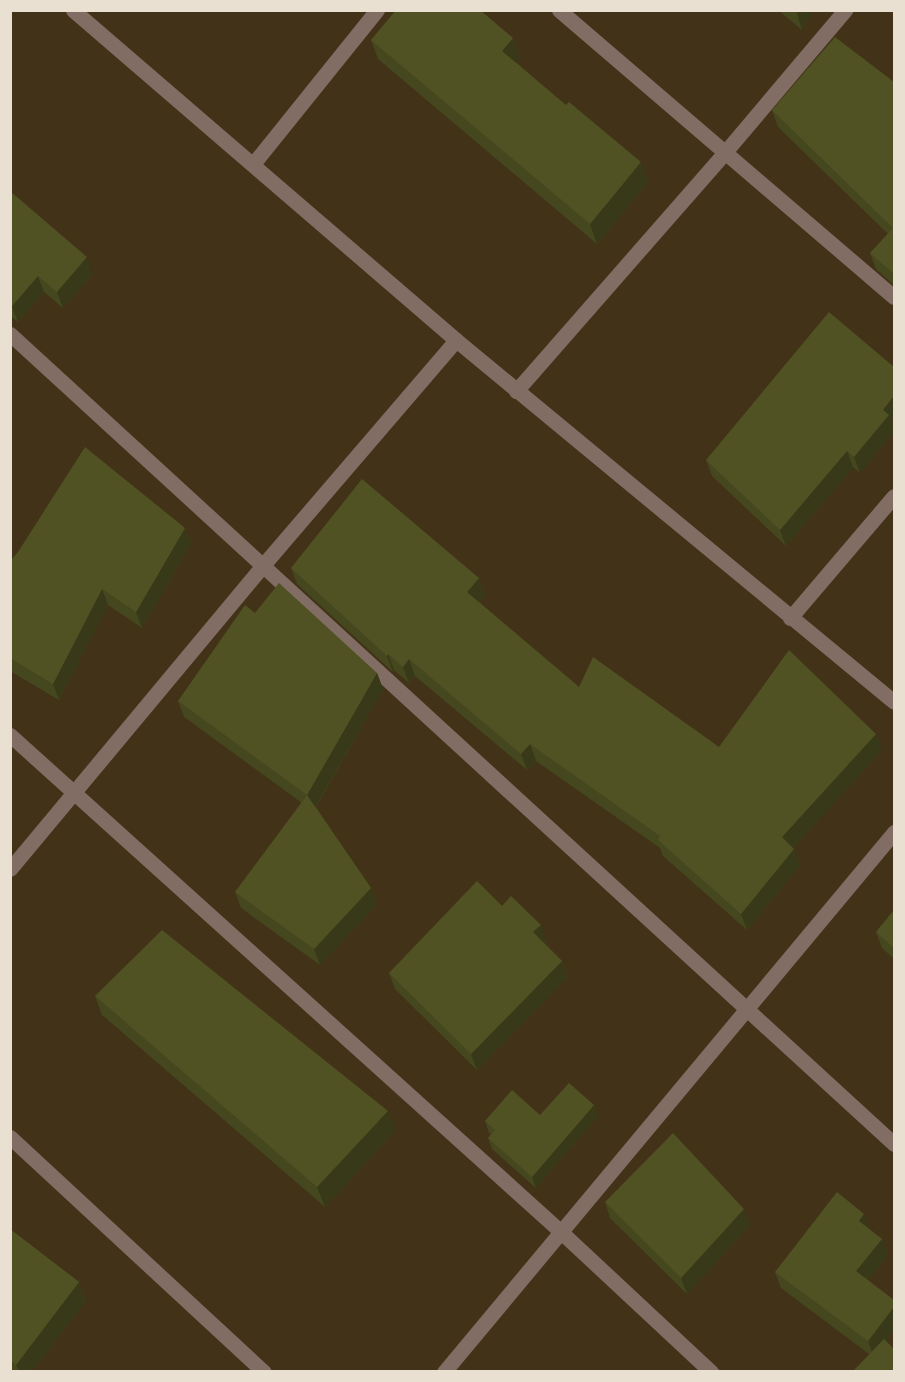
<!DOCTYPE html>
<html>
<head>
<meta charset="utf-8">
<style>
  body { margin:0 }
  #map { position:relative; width:905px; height:1382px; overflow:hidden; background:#423218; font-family:"Noto Sans",sans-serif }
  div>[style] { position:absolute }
  .minor>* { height:15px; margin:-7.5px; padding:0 7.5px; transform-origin:7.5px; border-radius:7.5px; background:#826d64 }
  .wall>* { inset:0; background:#45471e }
  .shaded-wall>* { inset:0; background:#383918 }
  .building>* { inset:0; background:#505223 }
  span { translate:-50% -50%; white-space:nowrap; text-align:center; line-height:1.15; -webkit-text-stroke:6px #231b10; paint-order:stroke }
  .frame { position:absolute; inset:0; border:12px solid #eae0d1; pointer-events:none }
</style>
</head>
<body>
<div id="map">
  <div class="minor">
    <div style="left:73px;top:10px;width:506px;rotate:40.75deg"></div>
    <div style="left:559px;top:10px;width:441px;rotate:40.6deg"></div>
    <div style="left:253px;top:164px;width:198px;rotate:-51.2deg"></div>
    <div style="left:10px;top:334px;width:1199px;rotate:42.5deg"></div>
    <div style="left:516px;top:391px;width:319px;rotate:-48.8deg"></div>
    <div style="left:726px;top:151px;width:185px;rotate:-49.8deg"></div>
    <div style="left:790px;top:618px;width:160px;rotate:-49.6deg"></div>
    <div style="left:10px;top:735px;width:741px;rotate:42.04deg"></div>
    <div style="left:560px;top:1231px;width:207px;rotate:43deg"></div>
    <div style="left:10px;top:869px;width:397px;rotate:-50.2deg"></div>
    <div style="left:264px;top:564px;width:295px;rotate:-49.4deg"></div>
    <div style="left:456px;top:340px;width:568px;rotate:39.57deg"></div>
    <div style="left:10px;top:1137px;width:346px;rotate:42.8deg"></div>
    <div style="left:444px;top:1372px;width:703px;rotate:-50.19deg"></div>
  </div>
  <div class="wall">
    <div style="clip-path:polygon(778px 10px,813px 10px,802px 30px)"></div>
    <div style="clip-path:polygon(513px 38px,520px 58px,516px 62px,648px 182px,597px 244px,378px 59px,371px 40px)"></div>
    <div style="clip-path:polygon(894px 82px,894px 285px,876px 269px,870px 253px,888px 234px,778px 127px,772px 110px)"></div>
    <div style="clip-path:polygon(10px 191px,93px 274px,63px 308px,44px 292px,18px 322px,10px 316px)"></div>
    <div style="clip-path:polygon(892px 422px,894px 431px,860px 473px,853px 467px,786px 546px,712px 476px,706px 460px)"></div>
    <div style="clip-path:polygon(185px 528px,191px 544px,142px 628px,108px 605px,59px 700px,10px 671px,10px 561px)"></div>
    <div style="clip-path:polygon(291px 568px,479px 578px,485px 595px,479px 602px,579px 687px,719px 747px,876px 734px,882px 750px,793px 848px,800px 865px,747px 930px,663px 856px,660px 848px,536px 761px,527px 770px,415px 676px,409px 683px,394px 670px,393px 672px,297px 584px)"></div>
    <div style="clip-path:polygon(255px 613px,377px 673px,383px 689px,316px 807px,371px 888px,377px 904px,320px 965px,241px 908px,235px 892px,302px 803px,184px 717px,178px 701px)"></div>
    <div style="clip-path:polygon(502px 906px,546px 941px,544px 943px,562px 961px,568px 977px,477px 1070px,395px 989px,389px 973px)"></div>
    <div style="clip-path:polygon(894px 910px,894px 959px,882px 948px,876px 932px)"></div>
    <div style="clip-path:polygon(95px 996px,395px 1131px,325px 1207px,102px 1015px)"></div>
    <div style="clip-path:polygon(594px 1105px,598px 1116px,536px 1188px,492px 1149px,488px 1138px,491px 1134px,489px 1133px,485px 1121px,540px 1115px)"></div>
    <div style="clip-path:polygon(605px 1202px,750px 1225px,687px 1294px,610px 1218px)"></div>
    <div style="clip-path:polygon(10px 1229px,79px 1282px,86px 1301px,32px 1371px,10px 1371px)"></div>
    <div style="clip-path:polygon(870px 1230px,882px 1239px,888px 1255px,868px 1280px,894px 1330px,886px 1341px,869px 1354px,781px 1288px,775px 1272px)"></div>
  </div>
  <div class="shaded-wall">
    <div style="clip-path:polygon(798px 10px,813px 10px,802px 30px,797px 13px)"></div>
    <div style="clip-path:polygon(513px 38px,520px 58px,510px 70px,502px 51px)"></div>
    <div style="clip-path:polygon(641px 162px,648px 182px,597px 244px,590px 224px)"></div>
    <div style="clip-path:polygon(87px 257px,93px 274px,63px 308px,57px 292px)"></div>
    <div style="clip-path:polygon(38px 276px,44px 292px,18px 322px,12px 306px)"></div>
    <div style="clip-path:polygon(894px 396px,894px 419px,892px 422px,894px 431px,860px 473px,854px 457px,883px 410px)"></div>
    <div style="clip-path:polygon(847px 451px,853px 467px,786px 546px,780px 530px)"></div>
    <div style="clip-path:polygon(185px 528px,191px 544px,142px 628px,136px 612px)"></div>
    <div style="clip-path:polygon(479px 578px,485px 595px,473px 608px,467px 592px)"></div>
    <div style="clip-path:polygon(102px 589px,108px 605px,59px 700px,53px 684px)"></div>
    <div style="clip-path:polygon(388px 654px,394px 670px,393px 672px,387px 656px)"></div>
    <div style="clip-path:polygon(409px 659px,415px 676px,409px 683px,403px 667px)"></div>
    <div style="clip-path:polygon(377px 673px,383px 689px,313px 811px,307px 795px)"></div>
    <div style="clip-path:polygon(876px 734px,882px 750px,788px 854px,782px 837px)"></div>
    <div style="clip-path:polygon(530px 744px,536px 761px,527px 770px,521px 754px)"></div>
    <div style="clip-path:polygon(794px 849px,800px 865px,747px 930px,741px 914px)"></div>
    <div style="clip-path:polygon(371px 888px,377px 904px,320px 965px,314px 949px)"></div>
    <div style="clip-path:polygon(541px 925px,546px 941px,539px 949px,533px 932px)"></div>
    <div style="clip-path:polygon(562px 961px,568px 977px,477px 1070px,471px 1054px)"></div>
    <div style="clip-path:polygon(594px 1105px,598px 1116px,536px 1188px,532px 1177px)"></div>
    <div style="clip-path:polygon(388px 1111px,395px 1131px,325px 1207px,317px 1187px)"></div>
    <div style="clip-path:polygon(744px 1209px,750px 1225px,687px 1294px,681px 1278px)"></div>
    <div style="clip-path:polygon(864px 1214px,870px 1230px,859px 1221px)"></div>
    <div style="clip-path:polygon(882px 1239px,888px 1255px,862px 1287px,856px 1271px)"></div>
    <div style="clip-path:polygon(79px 1282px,86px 1301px,32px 1371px,19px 1371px,16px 1365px)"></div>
    <div style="clip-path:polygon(894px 1307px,894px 1330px,874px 1357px,868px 1341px)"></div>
  </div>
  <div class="building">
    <div style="clip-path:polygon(396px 10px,480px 10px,513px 38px,502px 51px,566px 105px,569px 102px,641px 162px,590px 224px,371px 40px)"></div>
    <div style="clip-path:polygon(835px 37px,894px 82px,894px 274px,870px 253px,893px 228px,772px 110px)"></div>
    <div style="clip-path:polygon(10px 191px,87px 257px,57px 292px,38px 276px,12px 306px,10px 305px)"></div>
    <div style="clip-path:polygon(829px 312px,894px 367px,894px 396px,883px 410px,889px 415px,854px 457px,847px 451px,780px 530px,706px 460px)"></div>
    <div style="clip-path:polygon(85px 447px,185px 528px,136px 612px,102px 589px,53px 684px,10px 658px,10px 561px,18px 552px)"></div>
    <div style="clip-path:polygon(362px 479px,479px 578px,467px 592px,579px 687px,593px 657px,719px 747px,789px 650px,876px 734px,782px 837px,794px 849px,741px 914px,658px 840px,660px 836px,530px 744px,521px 754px,409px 659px,403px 667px,388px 654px,387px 656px,291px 568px)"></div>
    <div style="clip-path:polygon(279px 583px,377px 673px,307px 795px,178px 701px,245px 605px,255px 613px)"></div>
    <div style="clip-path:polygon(307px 795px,371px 888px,314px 949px,235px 892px)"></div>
    <div style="clip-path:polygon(477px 881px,502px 906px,511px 896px,541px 925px,533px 932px,562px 961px,471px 1054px,389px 973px)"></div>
    <div style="clip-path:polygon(894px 910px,894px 948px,876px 932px)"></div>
    <div style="clip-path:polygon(162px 930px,388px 1111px,317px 1187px,95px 996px)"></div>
    <div style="clip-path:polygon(569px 1083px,594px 1105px,532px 1177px,488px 1138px,495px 1130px,485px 1121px,512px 1090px,540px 1115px)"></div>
    <div style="clip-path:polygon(673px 1133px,744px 1209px,681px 1278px,605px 1202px)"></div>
    <div style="clip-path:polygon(837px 1192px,864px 1214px,859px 1221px,882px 1239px,856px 1271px,894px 1300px,894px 1307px,868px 1341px,775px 1272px)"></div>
    <div style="clip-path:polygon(10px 1229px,79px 1282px,16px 1365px,10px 1360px)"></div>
    <div style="clip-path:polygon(884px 1339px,894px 1349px,894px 1371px,853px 1371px)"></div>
  </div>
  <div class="frame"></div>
</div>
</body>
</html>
